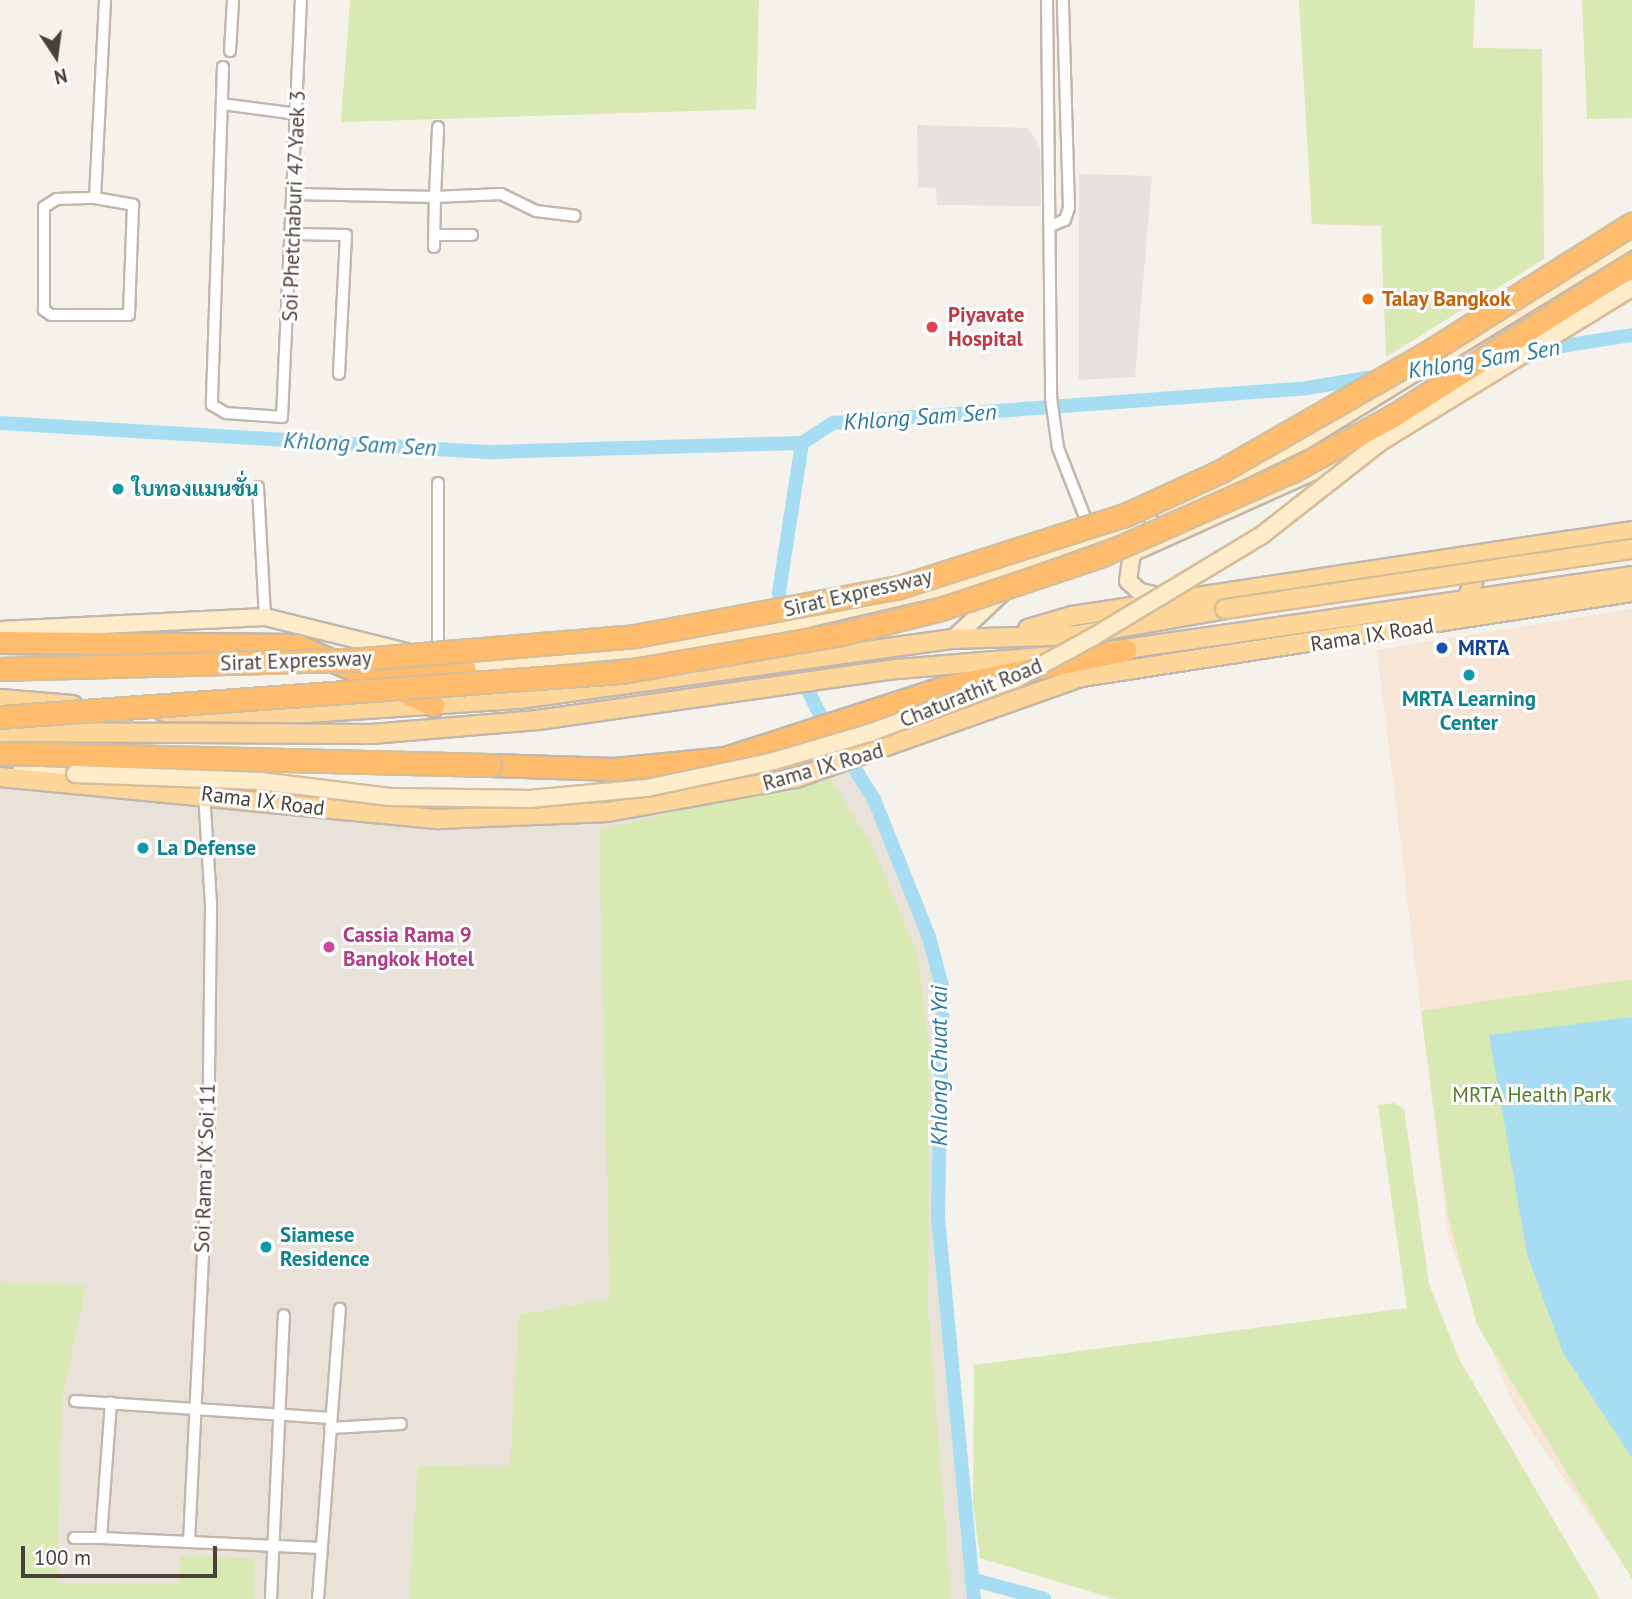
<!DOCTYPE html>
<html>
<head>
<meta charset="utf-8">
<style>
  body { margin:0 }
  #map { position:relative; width:1632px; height:1599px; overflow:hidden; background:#f5f1eb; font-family:"PT Sans",Sarabun,sans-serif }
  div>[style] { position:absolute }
  .residential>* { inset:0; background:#e9e2d9 }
  .commercial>* { inset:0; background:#f7e5d6 }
  .green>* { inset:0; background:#d8e9b4 }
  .parking>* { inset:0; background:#e4e1df }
  .water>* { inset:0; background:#a7ddf2 }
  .canal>* { height:14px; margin:-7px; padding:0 7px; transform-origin:7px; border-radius:7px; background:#a7ddf2 }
  .roads { filter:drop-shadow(2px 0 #c1b7ad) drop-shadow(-2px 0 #c1b7ad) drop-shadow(0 2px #c1b7ad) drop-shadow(0 -2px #c1b7ad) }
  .street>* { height:10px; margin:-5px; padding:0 5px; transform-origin:5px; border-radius:5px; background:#fff }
  .secondary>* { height:16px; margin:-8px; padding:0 8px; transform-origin:8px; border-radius:8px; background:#ffeccb }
  .primary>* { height:18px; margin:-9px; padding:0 9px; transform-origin:9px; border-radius:9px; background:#ffd69a }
  .highway>* { height:21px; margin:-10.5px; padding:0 10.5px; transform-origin:10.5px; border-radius:10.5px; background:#ffbc6c }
  .bridges { filter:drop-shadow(2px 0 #d5be9a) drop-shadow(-2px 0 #d5be9a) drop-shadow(0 2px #d5be9a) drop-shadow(0 -2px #d5be9a) }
  .secondary-bridge>* { height:16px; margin:-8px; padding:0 8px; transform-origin:8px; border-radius:8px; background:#ffeccb }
  .primary-bridge>* { height:18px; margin:-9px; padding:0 9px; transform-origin:9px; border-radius:9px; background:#ffd69a }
  .highway-bridge>* { height:21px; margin:-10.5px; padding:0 10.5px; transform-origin:10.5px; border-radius:10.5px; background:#ffbc6c }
  .dots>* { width:19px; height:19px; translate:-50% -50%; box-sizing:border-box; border:4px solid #fff; border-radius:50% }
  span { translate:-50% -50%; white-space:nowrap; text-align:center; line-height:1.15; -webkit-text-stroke:6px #fff; paint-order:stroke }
  .street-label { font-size:21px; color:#4a4138 }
  .food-label { font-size:21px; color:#c56008; font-weight:700 }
  .left { translate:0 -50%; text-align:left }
  .health-label { font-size:21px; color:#be3a42; font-weight:700 }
  .culture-label { font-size:21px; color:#0d838f; font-weight:700 }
  .transit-label { font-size:21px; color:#164399; font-weight:700 }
  .hotel-label { font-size:21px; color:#b23c85; font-weight:700 }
  .park-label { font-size:21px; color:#547d2a }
  .water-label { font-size:23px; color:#2a7c9f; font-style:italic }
  .north { position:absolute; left:21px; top:21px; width:70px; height:70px; -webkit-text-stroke:5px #fff; paint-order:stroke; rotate:167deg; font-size:19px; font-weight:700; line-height:28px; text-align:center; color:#4a4138 }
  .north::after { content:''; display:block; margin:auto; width:24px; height:32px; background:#4a4138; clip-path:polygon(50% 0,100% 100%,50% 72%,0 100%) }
  .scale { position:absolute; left:21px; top:1546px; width:196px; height:32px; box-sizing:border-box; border:4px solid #4a4138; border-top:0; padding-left:9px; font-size:21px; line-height:24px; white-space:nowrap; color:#4a4138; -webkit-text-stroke:5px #fff; paint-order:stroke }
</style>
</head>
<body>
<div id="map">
  <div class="residential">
    <div style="clip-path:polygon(842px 748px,874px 799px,929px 937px,942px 990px,938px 1217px,974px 1599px,0 1599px,0 777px,562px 803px,744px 778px)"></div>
  </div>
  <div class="commercial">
    <div style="clip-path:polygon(1632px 609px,1632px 1577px,1513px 1404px,1449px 1240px,1377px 650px)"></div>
  </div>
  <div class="green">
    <div style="clip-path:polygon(350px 0,759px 0,756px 109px,341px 122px)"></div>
    <div style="clip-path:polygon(1299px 0,1475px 0,1473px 48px,1542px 49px,1544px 259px,1386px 357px,1381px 226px,1312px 224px)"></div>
    <div style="clip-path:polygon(1582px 0,1632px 0,1632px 118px,1587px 119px)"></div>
    <div style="clip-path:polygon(828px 775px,873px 847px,917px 954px,929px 1046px,928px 1307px,951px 1599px,409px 1599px,418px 1466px,510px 1467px,519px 1315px,610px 1299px,599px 830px)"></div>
    <div style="clip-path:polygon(1632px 979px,1632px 1579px,1477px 1325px,1448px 1216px,1421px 1011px)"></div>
    <div style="clip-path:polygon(1394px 1103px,1404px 1109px,1429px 1284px,1459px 1359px,1600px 1599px,1115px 1599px,980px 1558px,973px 1503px,974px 1365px,1407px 1308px,1378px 1105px)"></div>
    <div style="clip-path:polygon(0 1283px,86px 1285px,62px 1399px,57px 1583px,177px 1584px,181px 1555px,255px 1559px,254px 1599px,0 1599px)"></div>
  </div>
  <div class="parking">
    <div style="clip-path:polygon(917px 125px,1028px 128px,1040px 147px,1041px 206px,937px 205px,936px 188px,918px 187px)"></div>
    <div style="clip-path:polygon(1079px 174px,1152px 176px,1135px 377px,1079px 380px)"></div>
  </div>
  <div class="water">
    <div style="clip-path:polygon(1632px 1017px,1632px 1458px,1563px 1353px,1527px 1254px,1489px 1035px)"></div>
  </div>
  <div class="canal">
    <div style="left:1530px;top:351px;width:103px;rotate:-8.9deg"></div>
    <div style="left:1423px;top:369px;width:50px;rotate:-9.3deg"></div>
    <div style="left:0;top:423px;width:496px;rotate:3.4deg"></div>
    <div style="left:495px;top:452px;width:307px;rotate:-1.7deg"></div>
    <div style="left:802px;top:443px;width:37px;rotate:-33deg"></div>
    <div style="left:833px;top:423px;width:475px;rotate:-4.2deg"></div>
    <div style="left:1307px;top:388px;width:73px;rotate:-9.5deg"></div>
    <div style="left:802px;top:443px;width:151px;rotate:98.8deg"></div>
    <div style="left:779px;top:592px;width:47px;rotate:83.9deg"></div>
    <div style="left:784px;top:639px;width:77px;rotate:64.8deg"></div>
    <div style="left:817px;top:709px;width:107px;rotate:57.7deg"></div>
    <div style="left:874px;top:799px;width:149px;rotate:68.3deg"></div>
    <div style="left:929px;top:937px;width:55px;rotate:75.2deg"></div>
    <div style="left:943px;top:990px;width:227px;rotate:91.3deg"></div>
    <div style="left:938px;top:1217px;width:384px;rotate:84.6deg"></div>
    <div style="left:971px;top:1579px;width:76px;rotate:15.3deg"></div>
  </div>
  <div class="roads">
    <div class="street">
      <div style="left:1047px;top:0;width:398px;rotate:89.4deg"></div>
      <div style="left:1051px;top:398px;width:50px;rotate:82deg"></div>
      <div style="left:1058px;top:448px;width:88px;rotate:68.7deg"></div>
      <div style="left:230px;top:51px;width:51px;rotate:-86.6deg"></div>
      <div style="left:223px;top:67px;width:338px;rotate:91.9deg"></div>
      <div style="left:212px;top:405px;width:16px;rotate:30deg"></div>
      <div style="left:226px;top:413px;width:56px;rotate:4.1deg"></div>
      <div style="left:282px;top:417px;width:417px;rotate:-87.4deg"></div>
      <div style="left:222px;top:104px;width:77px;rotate:7.5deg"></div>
      <div style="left:294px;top:194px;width:141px;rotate:1.2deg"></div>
      <div style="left:435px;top:197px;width:70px;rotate:-87.5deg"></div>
      <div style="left:95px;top:198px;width:39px;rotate:10deg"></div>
      <div style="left:133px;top:205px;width:110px;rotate:92.1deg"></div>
      <div style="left:129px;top:315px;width:78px;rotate:180deg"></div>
      <div style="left:51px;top:315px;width:9px;rotate:-144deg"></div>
      <div style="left:44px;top:310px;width:103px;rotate:-90deg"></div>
      <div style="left:44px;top:207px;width:15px;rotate:-32deg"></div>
      <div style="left:57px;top:199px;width:38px;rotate:-2deg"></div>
      <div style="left:95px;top:198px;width:198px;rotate:-87.1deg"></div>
      <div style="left:1053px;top:225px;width:13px;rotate:-23deg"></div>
      <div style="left:1065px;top:220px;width:13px;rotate:-72deg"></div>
      <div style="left:1069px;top:208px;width:208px;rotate:-91.7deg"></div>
      <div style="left:293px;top:234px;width:53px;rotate:1.1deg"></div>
      <div style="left:346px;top:235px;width:139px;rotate:92.9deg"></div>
      <div style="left:435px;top:235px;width:37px"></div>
      <div style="left:434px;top:247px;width:50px;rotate:-88.9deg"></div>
      <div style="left:435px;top:197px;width:66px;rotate:-2.6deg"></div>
      <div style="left:501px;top:194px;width:39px;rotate:26deg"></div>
      <div style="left:536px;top:211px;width:39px;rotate:7deg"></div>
      <div style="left:438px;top:483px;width:172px;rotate:90deg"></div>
      <div style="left:258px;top:487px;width:130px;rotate:86.9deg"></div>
      <div style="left:75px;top:1401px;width:256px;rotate:3.8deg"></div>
      <div style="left:330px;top:1428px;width:71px;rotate:-3.2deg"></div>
      <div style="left:74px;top:1538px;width:27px"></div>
      <div style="left:101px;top:1538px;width:136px;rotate:-85.8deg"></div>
      <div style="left:101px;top:1538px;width:220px;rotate:2.6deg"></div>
      <div style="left:189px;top:1542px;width:387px;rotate:-87.2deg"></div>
      <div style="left:208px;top:1155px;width:251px;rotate:-89.3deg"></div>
      <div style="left:211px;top:904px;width:111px;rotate:-93.6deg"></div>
      <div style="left:271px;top:1599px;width:284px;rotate:-87.4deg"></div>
      <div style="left:318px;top:1599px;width:291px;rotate:-85.7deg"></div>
    </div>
    <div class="secondary">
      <div style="left:1163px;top:509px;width:158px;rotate:-25.9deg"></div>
      <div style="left:1305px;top:440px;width:383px;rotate:-31.5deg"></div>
      <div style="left:1167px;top:598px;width:28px;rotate:-167deg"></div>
      <div style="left:1140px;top:592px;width:16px;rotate:-137deg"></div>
      <div style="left:1128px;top:581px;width:28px;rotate:-82deg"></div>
      <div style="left:1132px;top:553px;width:261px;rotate:-24.2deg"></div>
      <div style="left:0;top:630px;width:265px;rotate:-2.8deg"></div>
      <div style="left:265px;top:617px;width:145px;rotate:13.9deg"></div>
      <div style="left:953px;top:639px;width:71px;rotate:-43.3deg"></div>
      <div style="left:454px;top:666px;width:217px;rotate:-5.3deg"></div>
      <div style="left:670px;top:646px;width:140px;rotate:-11.1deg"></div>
      <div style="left:807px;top:619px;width:154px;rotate:-13.1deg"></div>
      <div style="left:957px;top:584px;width:190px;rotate:-19.7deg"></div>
      <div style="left:21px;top:771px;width:54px;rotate:3.2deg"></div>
    </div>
    <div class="primary">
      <div style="left:1465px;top:561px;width:18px;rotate:56deg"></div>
      <div style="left:1475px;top:576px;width:28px;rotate:108deg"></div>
      <div style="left:1028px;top:629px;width:46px;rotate:-16.5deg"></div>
      <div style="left:1072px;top:616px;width:566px;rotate:-8.63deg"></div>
      <div style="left:1111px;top:651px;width:526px;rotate:-8.19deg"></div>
      <div style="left:0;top:699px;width:73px;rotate:4.7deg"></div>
      <div style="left:164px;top:712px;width:142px;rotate:0.4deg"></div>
      <div style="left:306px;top:713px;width:213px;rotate:-3.8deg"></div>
      <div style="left:519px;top:699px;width:438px;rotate:-7.9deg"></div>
      <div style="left:953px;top:639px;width:125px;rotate:-1.8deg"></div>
      <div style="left:1078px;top:635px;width:149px;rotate:-10deg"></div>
      <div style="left:0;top:732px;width:372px;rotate:0.3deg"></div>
      <div style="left:372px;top:734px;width:167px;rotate:-4.8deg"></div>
      <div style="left:538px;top:720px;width:364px;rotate:-8.1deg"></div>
      <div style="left:898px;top:669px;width:166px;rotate:-4.8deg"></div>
      <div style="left:0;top:777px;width:441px;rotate:5.5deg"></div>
      <div style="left:439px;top:819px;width:169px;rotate:-2.4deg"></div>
      <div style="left:608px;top:812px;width:191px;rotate:-10.3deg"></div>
      <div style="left:796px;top:778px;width:303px;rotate:-19.5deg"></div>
      <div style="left:1082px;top:677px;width:557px;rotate:-8.79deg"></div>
    </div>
    <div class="highway">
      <div style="left:0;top:642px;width:297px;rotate:0.6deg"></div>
      <div style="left:297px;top:645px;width:149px;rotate:23.8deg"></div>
      <div style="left:372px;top:674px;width:93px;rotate:-3.1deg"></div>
      <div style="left:490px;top:765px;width:124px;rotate:1.8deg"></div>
      <div style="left:614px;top:769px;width:112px;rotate:-5.7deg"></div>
      <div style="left:725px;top:758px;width:231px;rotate:-17.9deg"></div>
      <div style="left:945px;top:687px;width:184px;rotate:-11.6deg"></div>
    </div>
  </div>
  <div class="bridges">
    <div class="secondary-bridge">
      <div style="left:75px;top:774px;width:185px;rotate:2.2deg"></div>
      <div style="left:260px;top:781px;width:131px;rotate:7deg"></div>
      <div style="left:390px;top:797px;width:140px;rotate:0.8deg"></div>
      <div style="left:530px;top:799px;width:118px;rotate:-5.4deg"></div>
      <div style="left:647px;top:788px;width:130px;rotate:-12deg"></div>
      <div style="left:774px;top:761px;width:99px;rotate:-16.4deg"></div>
      <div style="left:869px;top:733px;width:157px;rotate:-20.2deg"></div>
      <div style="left:1016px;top:679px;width:88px;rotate:-28.6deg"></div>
      <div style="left:1093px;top:637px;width:197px;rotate:-31.1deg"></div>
      <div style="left:1262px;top:535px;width:152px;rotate:-38.1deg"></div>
      <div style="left:1382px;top:441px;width:293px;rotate:-31.5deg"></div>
    </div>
    <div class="primary-bridge">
      <div style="left:1225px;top:609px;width:411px;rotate:-8.4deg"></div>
    </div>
    <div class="highway-bridge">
      <div style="left:0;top:669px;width:350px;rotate:-1.5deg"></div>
      <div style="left:350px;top:660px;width:286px;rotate:-4.8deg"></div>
      <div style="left:635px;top:636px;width:269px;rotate:-10.5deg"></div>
      <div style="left:899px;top:587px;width:237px;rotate:-17.7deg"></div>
      <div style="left:1125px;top:515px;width:106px;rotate:-24.6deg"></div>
      <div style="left:1221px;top:471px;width:232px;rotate:-29.8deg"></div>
      <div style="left:1422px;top:356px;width:248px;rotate:-32.2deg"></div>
      <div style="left:0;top:717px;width:623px;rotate:-4.14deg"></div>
      <div style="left:621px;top:672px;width:223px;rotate:-9.8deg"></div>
      <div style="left:841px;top:634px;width:103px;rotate:-14deg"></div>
      <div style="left:941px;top:609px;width:170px;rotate:-18.5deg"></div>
      <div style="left:1102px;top:555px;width:208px;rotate:-23.9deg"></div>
      <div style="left:1292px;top:471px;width:115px;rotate:-28.6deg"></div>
      <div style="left:1393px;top:416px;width:283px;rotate:-32.5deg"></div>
      <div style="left:0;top:753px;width:490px;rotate:1.4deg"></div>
    </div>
  </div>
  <div class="dots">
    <div style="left:1368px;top:299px;background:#e8710a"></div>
    <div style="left:932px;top:327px;background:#e0444e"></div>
    <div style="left:118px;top:489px;background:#0f9aa8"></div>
    <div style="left:1442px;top:648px;background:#1a4fb4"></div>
    <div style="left:1469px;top:675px;background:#0f9aa8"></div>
    <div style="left:143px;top:848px;background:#0f9aa8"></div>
    <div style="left:329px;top:947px;background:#d1479c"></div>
    <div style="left:266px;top:1247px;background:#0f9aa8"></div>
  </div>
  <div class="street-label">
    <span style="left:294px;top:206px;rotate:-88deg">Soi Phetchaburi 47 Yaek 3</span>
    <span style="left:858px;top:593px;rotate:-13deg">Sirat Expressway</span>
    <span style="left:1372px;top:635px;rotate:-9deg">Rama IX Road</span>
    <span style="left:296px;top:661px;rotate:-2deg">Sirat Expressway</span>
    <span style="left:971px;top:693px;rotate:-22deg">Chaturathit Road</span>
    <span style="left:823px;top:767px;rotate:-16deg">Rama IX Road</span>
    <span style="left:263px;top:801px;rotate:7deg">Rama IX Road</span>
    <span style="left:205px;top:1168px;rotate:-88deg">Soi Rama IX Soi 11</span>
  </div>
  <div class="food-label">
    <span class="left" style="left:1382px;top:299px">Talay Bangkok</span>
  </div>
  <div class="health-label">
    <span class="left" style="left:948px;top:327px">Piyavate<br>Hospital</span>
  </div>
  <div class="culture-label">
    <span class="left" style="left:132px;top:489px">ใบทองแมนชั่น</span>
    <span style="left:1469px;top:711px">MRTA Learning<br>Center</span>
    <span class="left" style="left:157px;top:848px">La Defense</span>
    <span class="left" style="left:280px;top:1247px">Siamese<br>Residence</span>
  </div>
  <div class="transit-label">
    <span class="left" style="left:1458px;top:648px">MRTA</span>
  </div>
  <div class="hotel-label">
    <span class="left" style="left:343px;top:947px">Cassia Rama 9<br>Bangkok Hotel</span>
  </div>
  <div class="park-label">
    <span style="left:1532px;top:1095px">MRTA Health Park</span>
  </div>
  <div class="water-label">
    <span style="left:1484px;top:359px;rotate:-9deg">Khlong Sam Sen</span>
    <span style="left:920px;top:417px;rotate:-4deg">Khlong Sam Sen</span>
    <span style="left:360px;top:444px;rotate:3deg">Khlong Sam Sen</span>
    <span style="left:939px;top:1066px;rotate:-90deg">Khlong Chuat Yai</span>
  </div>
  <div class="north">N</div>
  <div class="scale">100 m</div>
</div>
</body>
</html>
